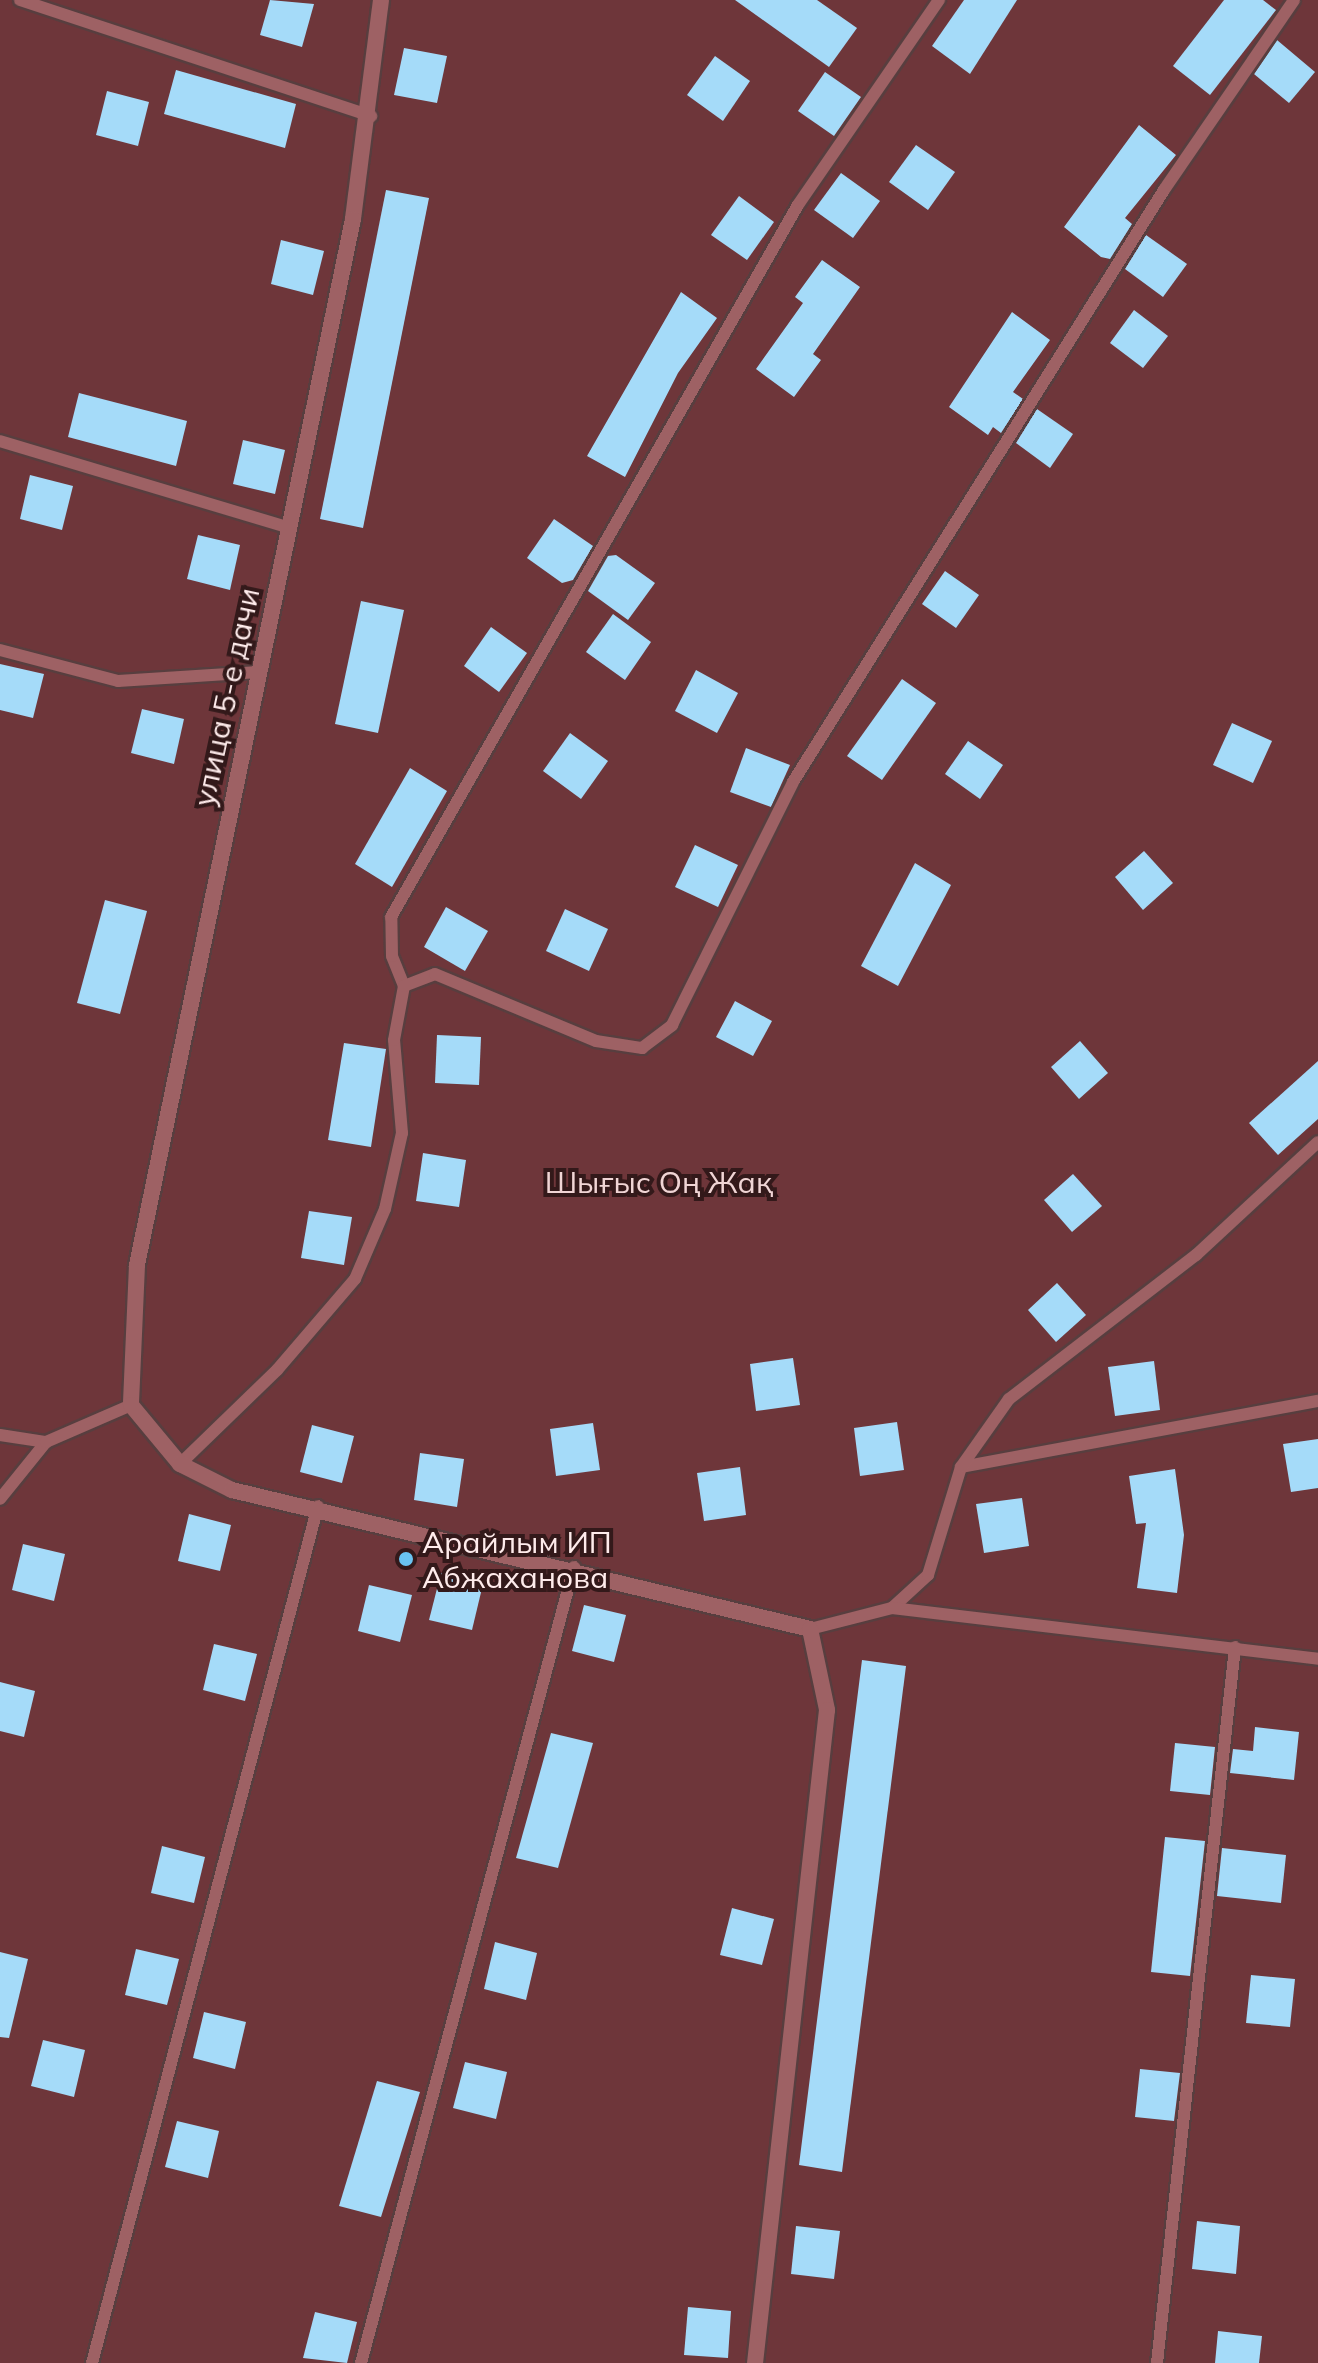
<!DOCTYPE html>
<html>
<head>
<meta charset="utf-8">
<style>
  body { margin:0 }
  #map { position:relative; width:1318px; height:2363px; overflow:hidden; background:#3d2223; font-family:Mulish,sans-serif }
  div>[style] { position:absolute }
  .green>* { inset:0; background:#6e363a }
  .building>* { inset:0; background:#a5dbf9 }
  .roads { filter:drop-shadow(2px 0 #583e3f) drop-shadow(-2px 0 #583e3f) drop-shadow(0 2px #583e3f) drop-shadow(0 -2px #583e3f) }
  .lane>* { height:12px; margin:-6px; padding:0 6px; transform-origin:6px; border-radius:6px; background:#9e6164 }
  .street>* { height:16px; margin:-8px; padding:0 8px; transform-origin:8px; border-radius:8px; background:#9e6164 }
  .dots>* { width:22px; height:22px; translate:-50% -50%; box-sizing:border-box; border:4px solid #33191a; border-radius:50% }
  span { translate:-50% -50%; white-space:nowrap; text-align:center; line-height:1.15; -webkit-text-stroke:8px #33191a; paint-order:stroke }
  .street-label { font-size:30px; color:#feebeb }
  .park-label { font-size:30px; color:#f0d5d5 }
  .poi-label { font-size:30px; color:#feebeb }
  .left { translate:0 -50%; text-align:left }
</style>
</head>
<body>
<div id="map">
  <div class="green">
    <div style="clip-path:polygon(0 0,1318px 0,1318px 2363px,0 2363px)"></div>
  </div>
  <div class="building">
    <div style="clip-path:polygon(270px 0,314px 4px,302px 47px,260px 35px)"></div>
    <div style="clip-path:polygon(735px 0,817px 0,857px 28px,829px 67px)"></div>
    <div style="clip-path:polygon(964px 0,1017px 0,970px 74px,932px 46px)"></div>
    <div style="clip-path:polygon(1224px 0,1263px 0,1276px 10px,1210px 95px,1173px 66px)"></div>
    <div style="clip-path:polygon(1277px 40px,1315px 72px,1289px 103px,1254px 74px)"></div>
    <div style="clip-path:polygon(404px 48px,447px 56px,437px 103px,394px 95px)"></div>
    <div style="clip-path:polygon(715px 56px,750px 81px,723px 121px,687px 95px)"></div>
    <div style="clip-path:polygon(176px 70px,296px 104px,285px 148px,164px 114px)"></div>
    <div style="clip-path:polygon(825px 72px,861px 97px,834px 136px,798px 111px)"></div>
    <div style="clip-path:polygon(107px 91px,149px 102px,138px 146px,96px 135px)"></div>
    <div style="clip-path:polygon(1139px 125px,1176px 155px,1125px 218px,1132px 224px,1110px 259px,1101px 257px,1064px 227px)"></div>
    <div style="clip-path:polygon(916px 145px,955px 172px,928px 210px,889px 182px)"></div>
    <div style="clip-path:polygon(841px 173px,880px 201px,853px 238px,814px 210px)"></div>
    <div style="clip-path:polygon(386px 190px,429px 198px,363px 528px,320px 519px)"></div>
    <div style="clip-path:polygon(739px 196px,774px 222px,747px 260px,711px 235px)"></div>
    <div style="clip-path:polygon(1146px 235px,1187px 264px,1163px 297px,1125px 269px)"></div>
    <div style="clip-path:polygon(281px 240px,324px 251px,313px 295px,271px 284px)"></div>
    <div style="clip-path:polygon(822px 260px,860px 287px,813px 354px,821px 360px,794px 397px,756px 369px,803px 303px,795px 297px)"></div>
    <div style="clip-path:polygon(681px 292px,717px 318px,678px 373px,625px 477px,587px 456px)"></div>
    <div style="clip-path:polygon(1134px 310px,1168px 336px,1143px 368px,1110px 343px)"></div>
    <div style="clip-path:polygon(1012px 312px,1050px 340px,1013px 392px,1023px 399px,1001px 433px,993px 427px,988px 435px,949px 407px)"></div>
    <div style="clip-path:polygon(79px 393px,187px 421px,176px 466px,68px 437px)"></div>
    <div style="clip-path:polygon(1037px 409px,1073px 434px,1050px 468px,1016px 443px)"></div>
    <div style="clip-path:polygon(243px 440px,285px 450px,275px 494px,233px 484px)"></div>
    <div style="clip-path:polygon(30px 475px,73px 486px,62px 530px,20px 519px)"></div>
    <div style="clip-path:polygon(554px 519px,593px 546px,573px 580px,562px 583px,527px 558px)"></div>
    <div style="clip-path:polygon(198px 535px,240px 545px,230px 590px,187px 579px)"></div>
    <div style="clip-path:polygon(616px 555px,655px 583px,628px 620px,588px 591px,608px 556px)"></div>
    <div style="clip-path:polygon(945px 571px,979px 595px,956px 628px,922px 604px)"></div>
    <div style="clip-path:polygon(361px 601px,404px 610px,378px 733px,335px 724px)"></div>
    <div style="clip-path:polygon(613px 614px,651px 642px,625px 680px,586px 652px)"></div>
    <div style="clip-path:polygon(491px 627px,527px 653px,499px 692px,464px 666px)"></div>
    <div style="clip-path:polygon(0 664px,44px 674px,33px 718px,0 710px)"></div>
    <div style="clip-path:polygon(696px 670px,738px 693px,717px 733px,675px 711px)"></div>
    <div style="clip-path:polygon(902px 679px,936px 703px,882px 780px,847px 756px)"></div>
    <div style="clip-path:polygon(142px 709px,184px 719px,174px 764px,131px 753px)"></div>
    <div style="clip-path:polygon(1232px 723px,1272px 741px,1253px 783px,1213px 765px)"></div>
    <div style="clip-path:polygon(570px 733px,608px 761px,581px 799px,543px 771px)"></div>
    <div style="clip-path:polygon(968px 741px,1003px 765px,980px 799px,945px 774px)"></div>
    <div style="clip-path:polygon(746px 748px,790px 765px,771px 807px,730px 792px)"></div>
    <div style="clip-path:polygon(410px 768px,447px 791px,392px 887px,355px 864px)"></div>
    <div style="clip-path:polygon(695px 845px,738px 865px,718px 907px,675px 887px)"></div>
    <div style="clip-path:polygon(1144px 851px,1173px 883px,1143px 910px,1115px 877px)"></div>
    <div style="clip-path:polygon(915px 863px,951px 885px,898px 986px,861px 966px)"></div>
    <div style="clip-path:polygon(105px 900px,147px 911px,120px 1014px,77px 1003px)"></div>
    <div style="clip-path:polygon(446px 907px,488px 931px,465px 971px,424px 947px)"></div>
    <div style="clip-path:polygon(565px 909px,608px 929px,589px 971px,546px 951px)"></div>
    <div style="clip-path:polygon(735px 1001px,772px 1021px,753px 1056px,716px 1037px)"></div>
    <div style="clip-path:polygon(437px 1035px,481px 1037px,479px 1085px,435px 1083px)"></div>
    <div style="clip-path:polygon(1080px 1041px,1108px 1073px,1079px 1099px,1051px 1067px)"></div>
    <div style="clip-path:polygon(344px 1043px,386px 1049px,371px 1147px,328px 1140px)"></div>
    <div style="clip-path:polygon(1318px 1061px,1318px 1119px,1278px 1155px,1249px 1123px)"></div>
    <div style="clip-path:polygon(423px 1153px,466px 1160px,459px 1207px,416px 1201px)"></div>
    <div style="clip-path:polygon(1073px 1174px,1102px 1206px,1072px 1232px,1044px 1200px)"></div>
    <div style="clip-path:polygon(309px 1211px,352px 1217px,344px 1265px,301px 1258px)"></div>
    <div style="clip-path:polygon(1057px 1283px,1086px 1315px,1056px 1342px,1028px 1310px)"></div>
    <div style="clip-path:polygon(793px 1358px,800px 1405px,756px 1411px,750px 1364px)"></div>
    <div style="clip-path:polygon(1154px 1361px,1160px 1410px,1115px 1416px,1108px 1367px)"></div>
    <div style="clip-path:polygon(897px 1422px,904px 1470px,860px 1476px,854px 1428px)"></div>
    <div style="clip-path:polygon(593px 1423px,600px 1470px,556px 1476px,550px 1429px)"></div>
    <div style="clip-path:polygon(312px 1425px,354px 1436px,342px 1483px,300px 1472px)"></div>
    <div style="clip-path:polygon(1318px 1439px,1318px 1488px,1291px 1492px,1283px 1444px)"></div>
    <div style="clip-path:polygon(420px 1453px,464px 1459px,457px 1507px,414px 1500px)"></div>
    <div style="clip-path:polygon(740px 1467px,746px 1515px,704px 1521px,697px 1473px)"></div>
    <div style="clip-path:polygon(1175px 1469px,1184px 1535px,1177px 1593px,1137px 1588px,1146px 1523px,1136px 1524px,1129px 1476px)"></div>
    <div style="clip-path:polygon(1022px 1498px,1029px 1546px,984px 1553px,976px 1504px)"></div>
    <div style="clip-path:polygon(189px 1514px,231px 1525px,220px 1571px,178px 1561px)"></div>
    <div style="clip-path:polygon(23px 1544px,65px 1554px,54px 1601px,12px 1590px)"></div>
    <div style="clip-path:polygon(441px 1573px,483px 1584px,472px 1630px,429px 1620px)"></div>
    <div style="clip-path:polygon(369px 1585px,412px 1595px,400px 1642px,358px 1631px)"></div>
    <div style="clip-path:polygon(584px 1605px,626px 1615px,614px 1662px,572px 1651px)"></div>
    <div style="clip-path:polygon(214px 1644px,257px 1654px,245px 1701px,203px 1690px)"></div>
    <div style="clip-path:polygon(862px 1660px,906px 1666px,842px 2172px,799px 2165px)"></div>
    <div style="clip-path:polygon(0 1682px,35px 1691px,24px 1737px,0 1731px)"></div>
    <div style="clip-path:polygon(1255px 1727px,1299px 1732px,1294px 1780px,1230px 1773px,1233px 1749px,1253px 1751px)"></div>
    <div style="clip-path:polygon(551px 1733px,593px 1743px,558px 1868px,516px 1858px)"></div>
    <div style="clip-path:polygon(1175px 1743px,1215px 1747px,1210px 1795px,1170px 1791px)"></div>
    <div style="clip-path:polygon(1165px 1837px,1205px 1841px,1190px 1976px,1151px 1972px)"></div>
    <div style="clip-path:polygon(162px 1846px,205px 1857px,194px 1903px,151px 1893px)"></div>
    <div style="clip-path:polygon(1222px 1848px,1286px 1855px,1281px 1903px,1217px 1896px)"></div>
    <div style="clip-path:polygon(732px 1908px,774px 1919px,762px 1965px,720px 1955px)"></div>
    <div style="clip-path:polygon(495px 1942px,537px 1953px,526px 2000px,484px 1989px)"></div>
    <div style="clip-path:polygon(136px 1949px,179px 1959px,167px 2005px,125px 1995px)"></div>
    <div style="clip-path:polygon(0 1952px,28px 1959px,9px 2038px,0 2037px)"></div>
    <div style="clip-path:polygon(1251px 1975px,1295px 1979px,1290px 2027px,1246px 2023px)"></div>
    <div style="clip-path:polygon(204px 2012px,246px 2022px,235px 2069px,193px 2058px)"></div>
    <div style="clip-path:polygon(43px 2040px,85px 2050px,74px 2097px,31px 2086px)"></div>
    <div style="clip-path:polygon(465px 2062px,507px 2072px,496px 2119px,453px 2108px)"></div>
    <div style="clip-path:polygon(1140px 2069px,1180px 2073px,1174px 2121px,1135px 2117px)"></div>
    <div style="clip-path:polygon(377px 2081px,420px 2092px,381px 2217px,339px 2206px)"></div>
    <div style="clip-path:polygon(177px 2121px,219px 2131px,208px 2178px,165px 2167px)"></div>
    <div style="clip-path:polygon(1197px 2221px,1240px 2226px,1236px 2274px,1192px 2269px)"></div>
    <div style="clip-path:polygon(796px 2226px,840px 2231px,834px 2279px,791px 2274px)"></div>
    <div style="clip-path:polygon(688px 2307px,731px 2311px,728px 2358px,684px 2355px)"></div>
    <div style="clip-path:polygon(315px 2312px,357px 2322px,347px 2363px,303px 2358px)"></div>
    <div style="clip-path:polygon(1218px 2331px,1262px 2336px,1259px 2363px,1215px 2363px)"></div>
  </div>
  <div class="roads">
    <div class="lane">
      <div style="left:20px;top:0;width:370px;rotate:18.3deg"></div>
      <div style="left:0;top:441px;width:303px;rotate:16.7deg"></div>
      <div style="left:0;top:650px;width:122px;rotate:14.7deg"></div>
      <div style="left:118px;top:681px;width:141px;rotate:-3.7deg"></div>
      <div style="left:404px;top:986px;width:32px;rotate:-112deg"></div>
      <div style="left:392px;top:956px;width:39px;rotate:-91deg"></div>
      <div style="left:391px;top:917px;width:820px;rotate:-60.25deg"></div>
      <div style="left:798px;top:205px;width:249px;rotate:-55.5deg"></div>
      <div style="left:0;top:1435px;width:47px;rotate:8.7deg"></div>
      <div style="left:46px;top:1442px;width:73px;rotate:128.9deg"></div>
      <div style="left:46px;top:1442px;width:93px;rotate:-23.5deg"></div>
      <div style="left:180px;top:1464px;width:135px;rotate:-44.1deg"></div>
      <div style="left:277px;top:1370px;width:120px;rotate:-49.4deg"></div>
      <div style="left:355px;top:1279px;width:76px;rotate:-66.8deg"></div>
      <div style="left:385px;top:1209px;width:78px;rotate:-77.4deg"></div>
      <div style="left:402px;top:1133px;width:93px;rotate:-94.9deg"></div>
      <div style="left:394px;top:1040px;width:55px;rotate:-79.5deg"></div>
      <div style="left:404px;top:986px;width:33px;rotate:-21deg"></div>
      <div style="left:435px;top:974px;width:174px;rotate:22.6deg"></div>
      <div style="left:596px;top:1041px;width:47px;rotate:8.7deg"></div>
      <div style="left:642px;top:1048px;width:38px;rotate:-37deg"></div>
      <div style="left:672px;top:1025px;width:271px;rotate:-63.5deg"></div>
      <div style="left:793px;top:782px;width:699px;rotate:-57.93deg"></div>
      <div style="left:1164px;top:190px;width:230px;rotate:-55.6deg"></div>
      <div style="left:961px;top:1467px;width:363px;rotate:-10.5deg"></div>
      <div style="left:892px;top:1608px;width:49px;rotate:-42.5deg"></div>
      <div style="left:928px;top:1575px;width:113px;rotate:-73deg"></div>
      <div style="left:961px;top:1467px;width:83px;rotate:-54.8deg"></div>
      <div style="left:1009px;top:1399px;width:236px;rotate:-37.6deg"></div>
      <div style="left:1196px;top:1255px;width:166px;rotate:-42.8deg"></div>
      <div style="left:810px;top:1629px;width:85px;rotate:-14.4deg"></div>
      <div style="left:892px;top:1608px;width:429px;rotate:6.8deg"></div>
      <div style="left:92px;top:2363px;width:886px;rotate:-75.23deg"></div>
      <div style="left:361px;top:2363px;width:824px;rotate:-75.02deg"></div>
      <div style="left:1157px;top:2363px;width:720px;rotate:-83.78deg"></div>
    </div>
    <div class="street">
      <div style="left:381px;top:0;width:221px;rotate:97.3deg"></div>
      <div style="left:353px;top:219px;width:1068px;rotate:101.67deg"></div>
      <div style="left:137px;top:1265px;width:140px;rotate:92.5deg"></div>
      <div style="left:131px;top:1405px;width:77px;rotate:50.3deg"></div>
      <div style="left:180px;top:1464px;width:58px;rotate:26.6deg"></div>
      <div style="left:232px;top:1490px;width:594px;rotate:13.52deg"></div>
      <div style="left:810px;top:1629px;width:83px;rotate:78.1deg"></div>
      <div style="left:827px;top:1710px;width:657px;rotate:96.29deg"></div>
    </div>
  </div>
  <div class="dots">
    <div style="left:406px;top:1559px;background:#6ac3f1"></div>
  </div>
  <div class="street-label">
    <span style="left:226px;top:697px;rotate:-78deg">улица 5-е дачи</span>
  </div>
  <div class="park-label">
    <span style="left:659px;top:1182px">Шығыс Оң Жақ</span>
  </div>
  <div class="poi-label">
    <span class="left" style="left:422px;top:1559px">Арайлым ИП<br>Абжаханова</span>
  </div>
</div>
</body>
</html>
